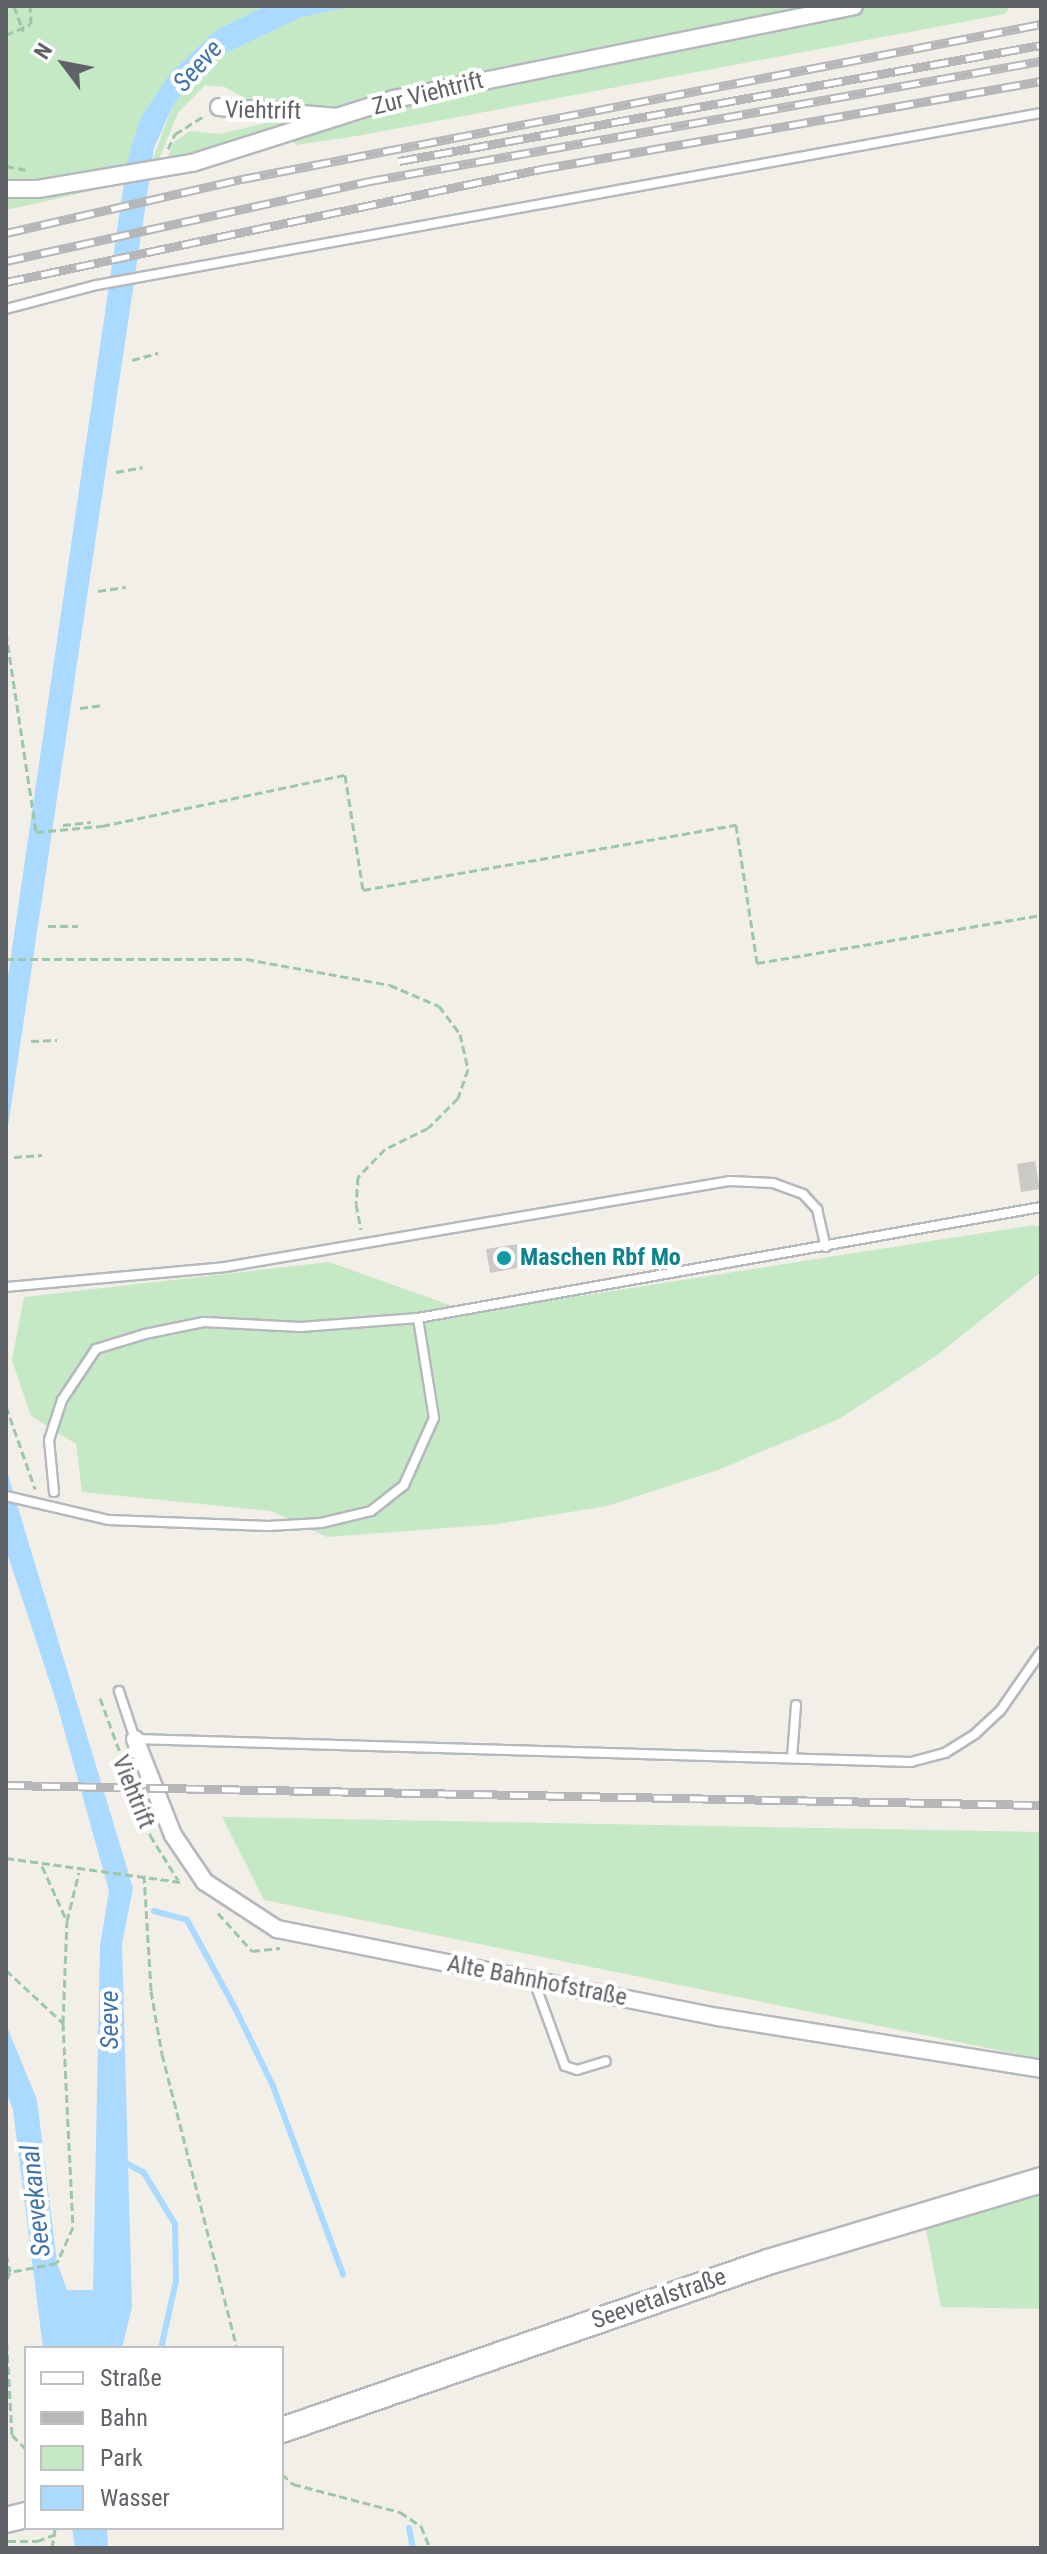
<!DOCTYPE html>
<html>
<head>
<meta charset="utf-8">
<style>
  body { margin:0 }
  #map { position:relative; width:1047px; height:2554px; overflow:hidden; background:#f1efe8; font-family:"Roboto Condensed",sans-serif }
  div>[style] { position:absolute }
  .green>* { inset:0; background:#c5e8c5 }
  .water>* { inset:0; background:#aadaff }
  .stream>* { height:6px; margin:-3px; padding:0 3px; transform-origin:3px; border-radius:3px; background:#aadaff }
  .building>* { inset:0; background:#cccac5 }
  .path>* { height:3px; margin-top:-1.5px; transform-origin:0; background:repeating-linear-gradient(90deg,#9cc7a9 0 8px,transparent 0 12px) }
  .roads { filter:drop-shadow(2px 0 #b5b8bc) drop-shadow(-2px 0 #b5b8bc) drop-shadow(0 2px #b5b8bc) drop-shadow(0 -2px #b5b8bc) }
  .service>* { height:8px; margin:-4px; padding:0 4px; transform-origin:4px; border-radius:4px; background:#fff }
  .minor>* { height:16px; margin:-8px; padding:0 8px; transform-origin:8px; border-radius:8px; background:#fff }
  .secondary>* { height:24px; margin:-12px; padding:0 12px; transform-origin:12px; border-radius:12px; background:#fff }
  .rail>* { height:9px; margin-top:-4.5px; transform-origin:0; background:repeating-linear-gradient(90deg,#fff 0 18px,#b6b7b8 0 36px); box-sizing:border-box; border-block:2px solid #b6b7b8 }
  .dots>* { width:22px; height:22px; translate:-50% -50%; box-sizing:border-box; border:4px solid #fff; border-radius:50% }
  span { translate:-50% -50%; white-space:nowrap; text-align:center; line-height:1.15; -webkit-text-stroke:8px #fff; paint-order:stroke }
  .street-label { font-size:24px; color:#5f6368 }
  .culture-label { font-size:24px; color:#0d838f; font-weight:700 }
  .left { translate:0 -50%; text-align:left }
  .water-label { font-size:26px; color:#4174aa; font-style:italic }
  .frame { position:absolute; inset:0; border:8px solid #5f6368; pointer-events:none }
  .legend { position:absolute; left:24px; top:2346px; width:260px; height:184px; box-sizing:border-box; background:#fff; border:2px solid #bfc1c3; margin:0; padding:10px 14px; list-style:none; font-size:24px; color:#5f6368 }
  .legend li { display:flex; align-items:center; gap:16px; height:40px }
  .legend b { width:40px; border:2px solid #bfc1c3 }
  .north { position:absolute; left:24px; top:24px; width:80px; height:80px; -webkit-text-stroke:6px #fff; paint-order:stroke; rotate:302deg; font-size:22px; font-weight:700; line-height:32px; text-align:center; color:#5f6368 }
  .north::after { content:''; display:block; margin:auto; width:28px; height:36px; background:#5f6368; clip-path:polygon(50% 0,100% 100%,50% 72%,0 100%) }
</style>
</head>
<body>
<div id="map">
  <div class="green">
    <div style="clip-path:polygon(6px 6px,265px 6px,216px 30px,126px 169px,47px 184px,6px 180px)"></div>
    <div style="clip-path:polygon(352px 6px,1010px 6px,1005px 14px,357px 136px,296px 145px,283px 129px,166px 161px,174px 142px,190px 131px,219px 134px,282px 119px,225px 87px,205px 85px,178px 113px,159px 159px,152px 161px,173px 105px,207px 62px,302px 17px)"></div>
    <div style="clip-path:polygon(100px 189px,6px 210px,6px 195px)"></div>
    <div style="clip-path:polygon(1034px 1225px,1041px 1227px,1041px 1272px,936px 1356px,839px 1419px,718px 1470px,607px 1506px,498px 1524px,327px 1537px,271px 1511px,82px 1492px,76px 1444px,31px 1416px,12px 1360px,24px 1297px,329px 1262px,472px 1313px)"></div>
    <div style="clip-path:polygon(222px 1817px,1041px 1832px,1041px 2059px,264px 1900px)"></div>
    <div style="clip-path:polygon(1041px 2192px,1041px 2309px,941px 2307px,925px 2224px)"></div>
  </div>
  <div class="water">
    <div style="clip-path:polygon(265px 6px,355px 6px,302px 17px,207px 62px,173px 105px,154px 148px,6px 1140px,6px 990px,127px 162px,140px 119px,169px 75px,216px 30px)"></div>
    <div style="clip-path:polygon(6px 1468px,133px 1888px,122px 1944px,132px 2307px,122px 2348px,43px 2348px,13px 2110px,6px 2091px,6px 2024px,37px 2100px,57px 2263px,67px 2290px,93px 2290px,100px 1946px,109px 1891px,56px 1701px,6px 1550px)"></div>
    <div style="clip-path:polygon(72px 2528px,107px 2528px,108px 2548px,75px 2548px)"></div>
  </div>
  <div class="stream">
    <div style="left:154px;top:1911px;width:34px;rotate:15deg"></div>
    <div style="left:187px;top:1920px;width:100px;rotate:61.4deg"></div>
    <div style="left:235px;top:2008px;width:87px;rotate:64deg"></div>
    <div style="left:273px;top:2086px;width:201px;rotate:69.6deg"></div>
    <div style="left:120px;top:2160px;width:27px;rotate:28deg"></div>
    <div style="left:144px;top:2173px;width:60px;rotate:58.7deg"></div>
    <div style="left:175px;top:2224px;width:57px;rotate:89deg"></div>
    <div style="left:176px;top:2281px;width:69px;rotate:102.6deg"></div>
    <div style="left:409px;top:2528px;width:20px;rotate:79deg"></div>
  </div>
  <div class="building">
    <div style="clip-path:polygon(1035px 1161px,1040px 1189px,1021px 1192px,1017px 1164px)"></div>
    <div style="clip-path:polygon(519px 1244px,522px 1267px,490px 1273px,486px 1249px)"></div>
  </div>
  <div class="path">
    <div style="left:14px;top:6px;width:27px;rotate:70deg"></div>
    <div style="left:6px;top:35px;width:27px;rotate:-24deg"></div>
    <div style="left:31px;top:24px;width:18px;rotate:-93deg"></div>
    <div style="left:168px;top:149px;width:17px;rotate:-65deg"></div>
    <div style="left:175px;top:134px;width:36px;rotate:-32deg"></div>
    <div style="left:6px;top:166px;width:20px;rotate:11deg"></div>
    <div style="left:132px;top:360px;width:27px;rotate:-15deg"></div>
    <div style="left:116px;top:472px;width:27px;rotate:-10deg"></div>
    <div style="left:98px;top:591px;width:28px;rotate:-8deg"></div>
    <div style="left:6px;top:633px;width:201px;rotate:81.4deg"></div>
    <div style="left:36px;top:832px;width:66px;rotate:-5.2deg"></div>
    <div style="left:102px;top:826px;width:248px;rotate:-11.9deg"></div>
    <div style="left:345px;top:775px;width:116px;rotate:81.1deg"></div>
    <div style="left:363px;top:890px;width:379px;rotate:-9.9deg"></div>
    <div style="left:736px;top:825px;width:140px;rotate:81.3deg"></div>
    <div style="left:757px;top:963px;width:288px;rotate:-9.6deg"></div>
    <div style="left:80px;top:708px;width:24px;rotate:-7deg"></div>
    <div style="left:63px;top:825px;width:28px;rotate:-6deg"></div>
    <div style="left:48px;top:926px;width:30px"></div>
    <div style="left:6px;top:959px;width:240px"></div>
    <div style="left:246px;top:959px;width:146px;rotate:10.2deg"></div>
    <div style="left:390px;top:985px;width:53px;rotate:23.2deg"></div>
    <div style="left:439px;top:1006px;width:35px;rotate:53deg"></div>
    <div style="left:460px;top:1034px;width:36px;rotate:77deg"></div>
    <div style="left:468px;top:1069px;width:31px;rotate:109deg"></div>
    <div style="left:458px;top:1098px;width:42px;rotate:135deg"></div>
    <div style="left:428px;top:1128px;width:48px;rotate:154deg"></div>
    <div style="left:385px;top:1149px;width:39px;rotate:134deg"></div>
    <div style="left:358px;top:1177px;width:27px;rotate:94deg"></div>
    <div style="left:356px;top:1204px;width:26px;rotate:79deg"></div>
    <div style="left:31px;top:1041px;width:26px;rotate:-2deg"></div>
    <div style="left:14px;top:1157px;width:28px;rotate:-4deg"></div>
    <div style="left:6px;top:1406px;width:88px;rotate:70.7deg"></div>
    <div style="left:100px;top:1698px;width:146px;rotate:69.9deg"></div>
    <div style="left:150px;top:1835px;width:53px;rotate:58.1deg"></div>
    <div style="left:6px;top:1858px;width:178px;rotate:7.8deg"></div>
    <div style="left:42px;top:1866px;width:60px;rotate:65.6deg"></div>
    <div style="left:144px;top:1875px;width:116px;rotate:86.5deg"></div>
    <div style="left:151px;top:1991px;width:64px;rotate:80.1deg"></div>
    <div style="left:162px;top:2054px;width:303px;rotate:75.7deg"></div>
    <div style="left:218px;top:1913px;width:51px;rotate:48.2deg"></div>
    <div style="left:252px;top:1951px;width:28px;rotate:-6deg"></div>
    <div style="left:6px;top:1970px;width:78px;rotate:42.9deg"></div>
    <div style="left:63px;top:2023px;width:204px;rotate:87.2deg"></div>
    <div style="left:73px;top:2227px;width:39px;rotate:114deg"></div>
    <div style="left:57px;top:2263px;width:48px;rotate:169.2deg"></div>
    <div style="left:10px;top:2272px;width:10px;rotate:114deg"></div>
    <div style="left:63px;top:2023px;width:102px;rotate:-87.8deg"></div>
    <div style="left:67px;top:1921px;width:50px;rotate:-76.2deg"></div>
    <div style="left:6px;top:2254px;width:18px;rotate:77deg"></div>
    <div style="left:6px;top:2331px;width:104px;rotate:86.7deg"></div>
    <div style="left:12px;top:2435px;width:20px;rotate:45deg"></div>
    <div style="left:282px;top:2474px;width:15px;rotate:42deg"></div>
    <div style="left:293px;top:2484px;width:111px;rotate:14.7deg"></div>
    <div style="left:400px;top:2512px;width:25px;rotate:34deg"></div>
    <div style="left:421px;top:2526px;width:24px;rotate:68deg"></div>
    <div style="left:8px;top:2541px;width:29px"></div>
    <div style="left:37px;top:2541px;width:20px;rotate:-20deg"></div>
    <div style="left:52px;top:2548px;width:20px;rotate:-81deg"></div>
  </div>
  <div class="roads">
    <div class="service">
      <div style="left:6px;top:309px;width:94px;rotate:-14.8deg"></div>
      <div style="left:97px;top:285px;width:960px;rotate:-10.33deg"></div>
      <div style="left:6px;top:1287px;width:220px;rotate:-5.2deg"></div>
      <div style="left:225px;top:1267px;width:511px;rotate:-9.68deg"></div>
      <div style="left:729px;top:1181px;width:44px;rotate:2.6deg"></div>
      <div style="left:773px;top:1183px;width:32px;rotate:20deg"></div>
      <div style="left:803px;top:1194px;width:21px;rotate:47deg"></div>
      <div style="left:817px;top:1209px;width:39px;rotate:77deg"></div>
      <div style="left:54px;top:1492px;width:52px;rotate:-95.5deg"></div>
      <div style="left:49px;top:1440px;width:42px;rotate:-72deg"></div>
      <div style="left:62px;top:1400px;width:61px;rotate:-56.3deg"></div>
      <div style="left:96px;top:1349px;width:51px;rotate:-17deg"></div>
      <div style="left:145px;top:1334px;width:60px;rotate:-11.5deg"></div>
      <div style="left:204px;top:1322px;width:97px;rotate:3deg"></div>
      <div style="left:301px;top:1327px;width:117px;rotate:-4.4deg"></div>
      <div style="left:418px;top:1318px;width:633px;rotate:-10.1deg"></div>
      <div style="left:6px;top:1496px;width:106px;rotate:13.1deg"></div>
      <div style="left:109px;top:1520px;width:159px;rotate:2.2deg"></div>
      <div style="left:268px;top:1526px;width:53px;rotate:-3.2deg"></div>
      <div style="left:321px;top:1523px;width:51px;rotate:-13.5deg"></div>
      <div style="left:371px;top:1511px;width:42px;rotate:-38.2deg"></div>
      <div style="left:404px;top:1485px;width:73px;rotate:-65.9deg"></div>
      <div style="left:434px;top:1418px;width:101px;rotate:-99.1deg"></div>
      <div style="left:119px;top:1691px;width:51px;rotate:71.6deg"></div>
      <div style="left:135px;top:1739px;width:776px;rotate:1.7deg"></div>
      <div style="left:911px;top:1762px;width:35px;rotate:-15deg"></div>
      <div style="left:945px;top:1753px;width:36px;rotate:-32deg"></div>
      <div style="left:975px;top:1734px;width:34px;rotate:-43deg"></div>
      <div style="left:1000px;top:1711px;width:72px;rotate:-55.2deg"></div>
      <div style="left:792px;top:1758px;width:53px;rotate:-85.7deg"></div>
      <div style="left:534px;top:1981px;width:90px;rotate:70deg"></div>
      <div style="left:565px;top:2066px;width:13px;rotate:18deg"></div>
      <div style="left:577px;top:2070px;width:30px;rotate:-17deg"></div>
    </div>
    <div class="minor">
      <div style="left:219px;top:107px;width:119px;rotate:4.8deg"></div>
      <div style="left:6px;top:189px;width:32px"></div>
      <div style="left:38px;top:189px;width:156px;rotate:-9.6deg"></div>
      <div style="left:192px;top:163px;width:212px;rotate:-17.6deg"></div>
      <div style="left:394px;top:99px;width:469px;rotate:-11.4deg"></div>
      <div style="left:135px;top:1739px;width:103px;rotate:68.4deg"></div>
      <div style="left:173px;top:1835px;width:57px;rotate:55.8deg"></div>
      <div style="left:205px;top:1882px;width:86px;rotate:33.1deg"></div>
      <div style="left:277px;top:1929px;width:450px;rotate:11.3deg"></div>
      <div style="left:718px;top:2017px;width:327px;rotate:9.1deg"></div>
    </div>
    <div class="secondary">
      <div style="left:282px;top:2430px;width:514px;rotate:-19.07deg"></div>
      <div style="left:768px;top:2262px;width:285px;rotate:-16.7deg"></div>
      <div style="left:6px;top:2520px;width:21px;rotate:-14deg"></div>
    </div>
  </div>
  <div class="rail">
    <div style="left:399px;top:161px;width:652px;rotate:-10.24deg"></div>
    <div style="left:6px;top:233px;width:242px;rotate:-12.9deg"></div>
    <div style="left:242px;top:179px;width:814px;rotate:-10.98deg"></div>
    <div style="left:6px;top:261px;width:373px;rotate:-12.4deg"></div>
    <div style="left:370px;top:181px;width:682px;rotate:-10.14deg"></div>
    <div style="left:6px;top:282px;width:547px;rotate:-11.93deg"></div>
    <div style="left:541px;top:169px;width:508px;rotate:-9.98deg"></div>
    <div style="left:6px;top:1785px;width:1035px;rotate:1.11deg"></div>
  </div>
  <div class="dots">
    <div style="left:504px;top:1258px;background:#0f9aa8"></div>
  </div>
  <div class="street-label">
    <span style="left:428px;top:94px;rotate:-14deg">Zur Viehtrift</span>
    <span style="left:263px;top:111px;rotate:1deg">Viehtrift</span>
    <span style="left:133px;top:1792px;rotate:68deg">Viehtrift</span>
    <span style="left:537px;top:1981px;rotate:11deg">Alte Bahnhofstraße</span>
    <span style="left:659px;top:2299px;rotate:-19deg">Seevetalstraße</span>
  </div>
  <div class="culture-label">
    <span class="left" style="left:520px;top:1258px">Maschen Rbf Mo</span>
  </div>
  <div class="water-label">
    <span style="left:198px;top:66px;rotate:-48deg">Seeve</span>
    <span style="left:110px;top:2020px;rotate:-90deg">Seeve</span>
    <span style="left:36px;top:2201px;rotate:-96deg">Seevekanal</span>
  </div>
  <div class="frame"></div>
  <ul class="legend">
  <li><b style="height:10px;background:#fff"></b>Straße</li>
  <li><b style="height:10px;background:#b6b7b8"></b>Bahn</li>
  <li><b style="height:22px;background:#c5e8c5"></b>Park</li>
  <li><b style="height:22px;background:#aadaff"></b>Wasser</li>
  </ul>
  <div class="north">N</div>
</div>
</body>
</html>
